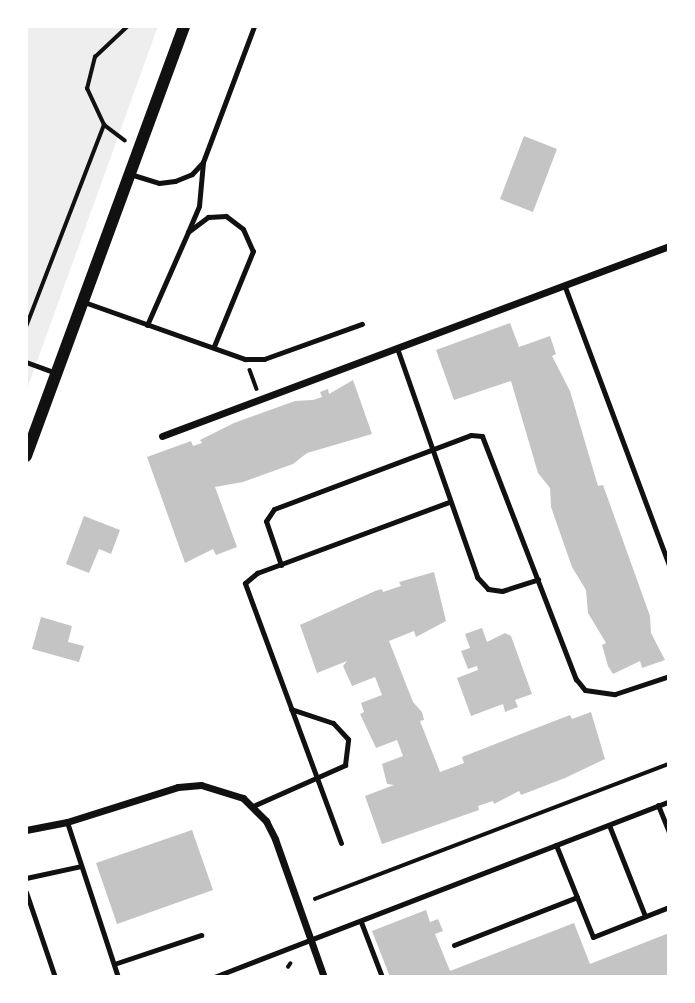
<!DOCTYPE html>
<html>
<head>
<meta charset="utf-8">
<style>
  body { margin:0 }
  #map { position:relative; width:695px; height:1003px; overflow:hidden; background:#fff; font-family:"Work Sans",sans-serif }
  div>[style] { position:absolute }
  .green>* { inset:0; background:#eee }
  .building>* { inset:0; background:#c4c4c4 }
  .path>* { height:3.5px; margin:-1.75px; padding:0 1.75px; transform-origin:1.75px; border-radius:1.75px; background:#111 }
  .service>* { height:5px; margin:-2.5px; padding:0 2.5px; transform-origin:2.5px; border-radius:2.5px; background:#111 }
  .minor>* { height:7px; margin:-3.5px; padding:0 3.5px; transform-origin:3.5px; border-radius:3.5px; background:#111 }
  .tertiary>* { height:12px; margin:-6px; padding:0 6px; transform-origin:6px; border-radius:6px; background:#111 }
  span { translate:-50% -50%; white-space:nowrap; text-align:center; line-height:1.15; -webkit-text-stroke:5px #fff; paint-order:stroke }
  .frame { position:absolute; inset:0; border:28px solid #fff; pointer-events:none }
</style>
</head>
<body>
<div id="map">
  <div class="green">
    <div style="clip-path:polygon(26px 26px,158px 26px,26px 392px)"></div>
  </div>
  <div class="building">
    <div style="clip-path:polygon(524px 136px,557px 149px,533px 212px,500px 199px)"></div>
    <div style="clip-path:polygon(510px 323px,519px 347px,550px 336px,556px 354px,552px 356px,570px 391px,598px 486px,603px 485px,650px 616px,651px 633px,665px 660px,642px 668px,640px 661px,613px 674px,608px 666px,602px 645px,606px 643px,588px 613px,586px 590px,572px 567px,551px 507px,550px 488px,538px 473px,511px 381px,454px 400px,436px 350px)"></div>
    <div style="clip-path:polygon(353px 380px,372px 434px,307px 453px,293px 464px,243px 482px,215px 487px,237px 547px,216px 555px,213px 549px,185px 563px,147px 457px,191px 441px,193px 446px,202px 443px,200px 440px,234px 423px,295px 401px,313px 400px,322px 397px,320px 392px,328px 389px,329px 394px)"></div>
    <div style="clip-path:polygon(84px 516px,120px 530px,111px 554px,99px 549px,89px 573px,66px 564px)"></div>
    <div style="clip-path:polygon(434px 572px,446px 621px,416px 637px,414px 631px,389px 641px,413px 702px,422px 712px,424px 720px,420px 721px,440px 772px,464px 763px,462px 757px,570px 715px,572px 719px,591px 712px,605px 759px,565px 778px,521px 795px,519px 791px,494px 804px,493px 801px,478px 806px,479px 810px,382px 844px,365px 796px,394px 785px,387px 784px,382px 764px,403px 756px,397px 740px,376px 748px,360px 714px,364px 712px,361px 703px,382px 695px,375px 677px,352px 686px,343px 666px,347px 661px,317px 673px,300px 625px,375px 591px,382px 589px,383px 592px,401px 586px,399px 582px)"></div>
    <div style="clip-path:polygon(41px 617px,72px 626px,68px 642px,84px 646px,79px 662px,32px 649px)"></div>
    <div style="clip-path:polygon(482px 628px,487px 642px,505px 633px,511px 636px,532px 694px,515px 700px,518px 707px,505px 712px,503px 704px,471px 716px,457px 678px,478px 670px,477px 666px,468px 669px,461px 651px,470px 648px,465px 634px)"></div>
    <div style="clip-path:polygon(192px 830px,213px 890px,117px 924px,96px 863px)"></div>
    <div style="clip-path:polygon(426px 910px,430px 922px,438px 919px,443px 931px,435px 934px,450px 971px,574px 923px,590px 964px,669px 933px,669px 977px,390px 977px,372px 931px)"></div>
  </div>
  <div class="path">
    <div style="left:125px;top:141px;width:26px;rotate:-143deg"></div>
    <div style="left:104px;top:125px;width:40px;rotate:-115deg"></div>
    <div style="left:87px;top:89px;width:33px;rotate:-76deg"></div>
    <div style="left:95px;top:57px;width:45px;rotate:-43.2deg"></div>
    <div style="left:26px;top:327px;width:217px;rotate:-68.9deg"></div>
    <div style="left:250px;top:370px;width:20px;rotate:70deg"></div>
    <div style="left:315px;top:899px;width:379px;rotate:-20.9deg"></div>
    <div style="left:288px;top:967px;width:4px;rotate:-56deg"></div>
  </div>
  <div class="service">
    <div style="left:130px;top:174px;width:30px;rotate:17deg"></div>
    <div style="left:159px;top:183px;width:16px;rotate:-7deg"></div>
    <div style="left:175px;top:181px;width:18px;rotate:-22deg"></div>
    <div style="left:192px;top:174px;width:16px;rotate:-47deg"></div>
    <div style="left:188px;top:232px;width:28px;rotate:-67deg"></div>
    <div style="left:199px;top:206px;width:44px;rotate:-84.8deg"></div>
    <div style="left:203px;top:162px;width:145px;rotate:-69.4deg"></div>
    <div style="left:565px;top:287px;width:297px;rotate:69.5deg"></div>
    <div style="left:84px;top:302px;width:171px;rotate:19.5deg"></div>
    <div style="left:245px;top:359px;width:19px"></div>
    <div style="left:264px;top:359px;width:104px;rotate:-19.7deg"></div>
    <div style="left:147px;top:325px;width:102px;rotate:-66.2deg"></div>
    <div style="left:188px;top:232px;width:25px;rotate:-37deg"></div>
    <div style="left:208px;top:217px;width:18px;rotate:-3deg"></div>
    <div style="left:226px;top:216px;width:21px;rotate:37deg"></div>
    <div style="left:243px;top:229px;width:24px;rotate:66deg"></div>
    <div style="left:253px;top:251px;width:103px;rotate:112.3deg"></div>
    <div style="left:397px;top:348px;width:243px;rotate:70.7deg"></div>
    <div style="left:477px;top:577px;width:16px;rotate:47deg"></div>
    <div style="left:488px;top:589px;width:14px;rotate:8deg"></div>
    <div style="left:502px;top:591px;width:38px;rotate:-18deg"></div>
    <div style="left:26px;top:362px;width:33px;rotate:20deg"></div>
    <div style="left:281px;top:565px;width:46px;rotate:-108.8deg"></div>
    <div style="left:266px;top:521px;width:14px;rotate:-56deg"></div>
    <div style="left:274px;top:509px;width:210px;rotate:-20.6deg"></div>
    <div style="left:471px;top:435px;width:11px;rotate:5deg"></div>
    <div style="left:482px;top:436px;width:261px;rotate:68.9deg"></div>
    <div style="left:576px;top:679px;width:14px;rotate:51deg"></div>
    <div style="left:585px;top:690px;width:30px;rotate:8deg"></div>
    <div style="left:615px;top:694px;width:57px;rotate:-18.4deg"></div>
    <div style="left:658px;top:805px;width:29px;rotate:68deg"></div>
    <div style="left:253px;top:806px;width:101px;rotate:-24deg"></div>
    <div style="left:345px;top:765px;width:26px;rotate:-83deg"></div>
    <div style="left:348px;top:739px;width:22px;rotate:-133deg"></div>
    <div style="left:333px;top:723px;width:44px;rotate:-161.6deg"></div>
    <div style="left:67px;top:822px;width:163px;rotate:71.8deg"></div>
    <div style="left:609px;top:825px;width:98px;rotate:68.4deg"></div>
    <div style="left:341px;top:843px;width:277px;rotate:-110.3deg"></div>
    <div style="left:245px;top:583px;width:16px;rotate:-40deg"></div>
    <div style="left:257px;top:573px;width:205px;rotate:-20.3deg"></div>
    <div style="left:556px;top:845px;width:99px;rotate:68.1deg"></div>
    <div style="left:593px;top:937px;width:82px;rotate:-21.5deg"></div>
    <div style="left:26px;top:878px;width:56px;rotate:-12.3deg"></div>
    <div style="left:26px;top:892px;width:90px;rotate:71.2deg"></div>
    <div style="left:361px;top:922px;width:59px;rotate:69.1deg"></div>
    <div style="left:454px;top:945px;width:132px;rotate:-21.3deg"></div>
    <div style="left:114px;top:964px;width:92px;rotate:-18.4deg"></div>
    <div style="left:214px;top:977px;width:488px;rotate:-21.1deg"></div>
  </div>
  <div class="minor">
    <div style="left:162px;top:436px;width:541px;rotate:-20.54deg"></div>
    <div style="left:26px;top:830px;width:42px;rotate:-11deg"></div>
    <div style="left:67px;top:822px;width:116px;rotate:-17.5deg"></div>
    <div style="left:178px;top:787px;width:23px;rotate:-5deg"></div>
    <div style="left:201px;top:785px;width:44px;rotate:17.2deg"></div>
    <div style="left:243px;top:798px;width:33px;rotate:45deg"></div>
    <div style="left:266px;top:821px;width:20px;rotate:63deg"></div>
    <div style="left:275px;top:839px;width:146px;rotate:70.5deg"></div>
  </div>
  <div class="tertiary">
    <div style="left:26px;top:456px;width:458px;rotate:-69.8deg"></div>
  </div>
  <div class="frame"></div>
</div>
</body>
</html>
